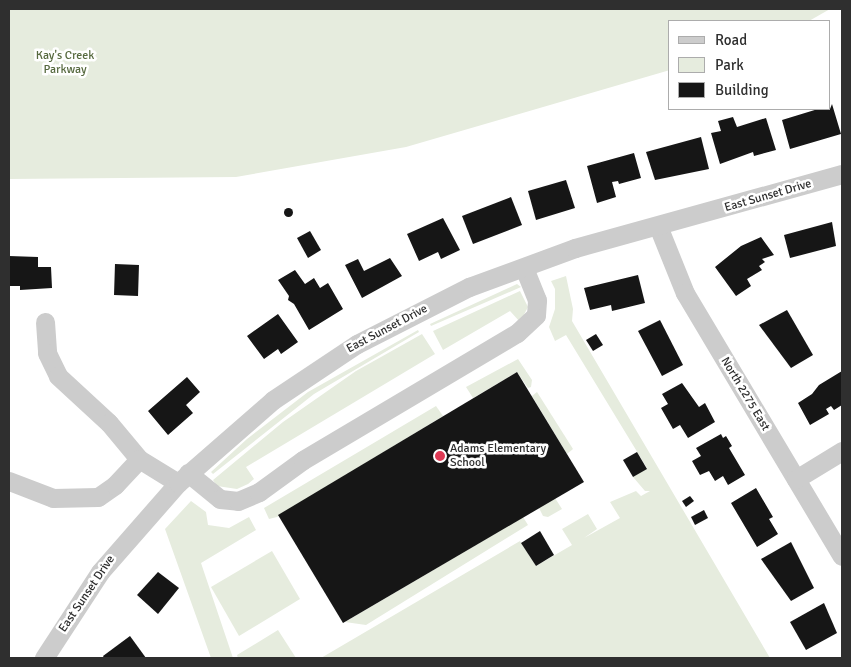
<!DOCTYPE html>
<html>
<head>
<meta charset="utf-8">
<style>
  body { margin:0 }
  #map { position:relative; width:851px; height:667px; overflow:hidden; background:#fff; font-family:Signika,sans-serif }
  div>[style] { position:absolute }
  .green>* { inset:0; background:#e6ecde }
  .building>* { inset:0; background:#161616 }
  .round { border-radius:50% }
  .minor>* { height:19px; margin:-9.5px; padding:0 9.5px; transform-origin:9.5px; border-radius:9.5px; background:#ccc }
  .dots>* { width:14px; height:14px; translate:-50% -50%; box-sizing:border-box; border:2px solid #fff; border-radius:50% }
  span { translate:-50% -50%; white-space:nowrap; text-align:center; line-height:1.15; -webkit-text-stroke:5px #fff; paint-order:stroke }
  .park-label { font-size:12px; color:#56693e }
  .street-label { font-size:12px; color:#2f2f2f }
  .poi-label { font-size:12px; color:#2f2f2f }
  .left { translate:0 -50%; text-align:left }
  .frame { position:absolute; inset:0; border:10px solid #2f2f2f; pointer-events:none }
  .legend { position:absolute; left:668px; top:20px; width:162px; height:90px; box-sizing:border-box; background:#fff; border:1px solid #acacac; margin:0; padding:6px 9px; list-style:none; font-size:15px; color:#2f2f2f }
  .legend li { display:flex; align-items:center; gap:10px; height:25px }
  .legend b { width:25px; border:1px solid #acacac }
</style>
</head>
<body>
<div id="map">
  <div class="green">
    <div style="clip-path:polygon(9px 9px,830px 9px,809px 21px,670px 21px,670px 70px,406px 147px,236px 177px,9px 179px)"></div>
    <div style="clip-path:polygon(566px 276px,573px 309px,572px 321px,770px 658px,321px 658px,520px 541px,536px 566px,572px 545px,562px 529px,588px 514px,597px 529px,584px 538px,620px 518px,610px 502px,636px 491px,641px 496px,650px 491px,645px 491px,633px 477px,647px 468px,566px 335px,555px 341px,549px 327px,555px 309px,555px 289px,551px 281px)"></div>
    <div style="clip-path:polygon(517px 284px,521px 287px,431px 326px,430px 324px)"></div>
    <div style="clip-path:polygon(520px 291px,528px 307px,520px 322px,510px 311px,443px 350px,433px 331px)"></div>
    <div style="clip-path:polygon(418px 330px,419px 332px,314px 394px,213px 474px,211px 472px,247px 439px,308px 392px)"></div>
    <div style="clip-path:polygon(422px 334px,435px 354px,246px 467px,254px 479px,248px 484px,237px 489px,217px 486px,213px 480px,283px 422px,356px 371px)"></div>
    <div style="clip-path:polygon(518px 359px,532px 380px,531px 387px,528px 388px,517px 372px,473px 398px,466px 387px)"></div>
    <div style="clip-path:polygon(537px 392px,573px 449px,567px 454px,532px 396px)"></div>
    <div style="clip-path:polygon(436px 406px,443px 416px,277px 517px,269px 519px,264px 508px)"></div>
    <div style="clip-path:polygon(555px 498px,562px 509px,548px 517px,543px 516px,539px 508px)"></div>
    <div style="clip-path:polygon(191px 501px,206px 512px,208px 525px,229px 528px,249px 517px,256px 530px,201px 563px,233px 658px,211px 658px,165px 529px)"></div>
    <div style="clip-path:polygon(523px 517px,528px 525px,366px 625px,345px 622px)"></div>
    <div style="clip-path:polygon(272px 551px,300px 599px,239px 636px,211px 587px)"></div>
    <div style="clip-path:polygon(278px 630px,296px 658px,238px 658px,237px 655px)"></div>
  </div>
  <div class="building">
    <div style="clip-path:polygon(832px 104px,841px 134px,790px 149px,782px 120px,818px 109px,830px 109px)"></div>
    <div style="clip-path:polygon(733px 117px,737px 127px,766px 118px,776px 150px,754px 156px,753px 152px,720px 164px,711px 133px,721px 131px,718px 121px)"></div>
    <div style="clip-path:polygon(701px 137px,709px 169px,655px 180px,646px 152px)"></div>
    <div style="clip-path:polygon(634px 153px,641px 178px,619px 184px,618px 181px,612px 182px,616px 197px,597px 203px,587px 166px)"></div>
    <div style="clip-path:polygon(566px 180px,575px 208px,536px 220px,528px 191px)"></div>
    <div style="clip-path:polygon(511px 197px,522px 225px,473px 244px,462px 216px)"></div>
    <div class="round" style="left:283.5px;top:207.5px;width:9px;height:9px"></div>
    <div style="clip-path:polygon(443px 218px,460px 250px,441px 259px,438px 252px,419px 261px,407px 234px)"></div>
    <div style="clip-path:polygon(832px 222px,836px 246px,790px 258px,784px 235px)"></div>
    <div style="clip-path:polygon(310px 231px,321px 250px,308px 258px,297px 238px)"></div>
    <div style="clip-path:polygon(761px 237px,774px 255px,762px 259px,765px 262px,759px 266px,762px 270px,747px 279px,751px 286px,736px 296px,715px 267px,741px 246px)"></div>
    <div style="clip-path:polygon(9px 256px,38px 257px,38px 267px,51px 267px,52px 288px,20px 290px,20px 286px,9px 286px)"></div>
    <div style="clip-path:polygon(390px 258px,402px 276px,362px 298px,345px 265px,358px 259px,364px 271px)"></div>
    <div style="clip-path:polygon(115px 264px,139px 265px,138px 296px,114px 295px)"></div>
    <div style="clip-path:polygon(295px 270px,305px 284px,314px 278px,320px 288px,328px 283px,343px 309px,309px 330px,294px 304px,288px 300px,289px 296px,278px 280px)"></div>
    <div style="clip-path:polygon(638px 275px,645px 303px,612px 311px,611px 305px,590px 310px,584px 288px)"></div>
    <div style="clip-path:polygon(787px 310px,813px 355px,791px 368px,759px 325px)"></div>
    <div style="clip-path:polygon(278px 314px,298px 342px,281px 354px,278px 349px,264px 359px,247px 336px)"></div>
    <div style="clip-path:polygon(660px 320px,683px 365px,662px 376px,638px 331px)"></div>
    <div style="clip-path:polygon(596px 334px,603px 345px,593px 351px,586px 340px)"></div>
    <div style="clip-path:polygon(842px 371px,842px 405px,834px 410px,831px 406px,826px 409px,829px 414px,810px 425px,798px 403px,812px 394px,819px 385px)"></div>
    <div style="clip-path:polygon(517px 372px,584px 482px,343px 623px,278px 515px)"></div>
    <div style="clip-path:polygon(187px 377px,200px 392px,186px 405px,193px 413px,168px 435px,148px 411px)"></div>
    <div style="clip-path:polygon(682px 383px,699px 407px,705px 403px,715px 422px,688px 438px,680px 425px,673px 429px,661px 408px,668px 404px,662px 394px)"></div>
    <div style="clip-path:polygon(721px 434px,723px 438px,726px 436px,732px 446px,729px 448px,745px 475px,728px 485px,723px 476px,715px 481px,709px 471px,700px 475px,692px 461px,701px 456px,696px 448px)"></div>
    <div style="clip-path:polygon(637px 452px,647px 469px,633px 477px,623px 460px)"></div>
    <div style="clip-path:polygon(756px 488px,773px 517px,769px 519px,778px 534px,757px 547px,731px 503px)"></div>
    <div style="clip-path:polygon(690px 496px,694px 501px,686px 507px,682px 501px)"></div>
    <div style="clip-path:polygon(704px 510px,708px 518px,695px 525px,691px 517px)"></div>
    <div style="clip-path:polygon(540px 531px,554px 555px,536px 566px,521px 543px)"></div>
    <div style="clip-path:polygon(791px 542px,814px 588px,791px 601px,761px 559px)"></div>
    <div style="clip-path:polygon(158px 572px,179px 588px,158px 614px,137px 595px)"></div>
    <div style="clip-path:polygon(824px 603px,837px 633px,806px 650px,790px 622px)"></div>
    <div style="clip-path:polygon(130px 636px,146px 658px,104px 658px,103px 656px)"></div>
  </div>
  <div class="minor">
    <div style="left:658px;top:226px;width:72px;rotate:68.1deg"></div>
    <div style="left:685px;top:293px;width:306px;rotate:59.2deg"></div>
    <div style="left:45px;top:322px;width:31px;rotate:86deg"></div>
    <div style="left:47px;top:353px;width:25px;rotate:64deg"></div>
    <div style="left:58px;top:376px;width:69px;rotate:42.7deg"></div>
    <div style="left:109px;top:423px;width:47px;rotate:50.2deg"></div>
    <div style="left:139px;top:459px;width:46px;rotate:31.6deg"></div>
    <div style="left:188px;top:473px;width:41px;rotate:39.1deg"></div>
    <div style="left:220px;top:499px;width:18px;rotate:6deg"></div>
    <div style="left:238px;top:501px;width:23px;rotate:-23deg"></div>
    <div style="left:259px;top:492px;width:54px;rotate:-36deg"></div>
    <div style="left:303px;top:460px;width:249px;rotate:-30.7deg"></div>
    <div style="left:517px;top:333px;width:26px;rotate:-43deg"></div>
    <div style="left:536px;top:315px;width:15px;rotate:-86deg"></div>
    <div style="left:537px;top:300px;width:35px;rotate:-112deg"></div>
    <div style="left:796px;top:479px;width:54px;rotate:-31.3deg"></div>
    <div style="left:9px;top:481px;width:47px;rotate:21.1deg"></div>
    <div style="left:53px;top:498px;width:45px;rotate:-1.3deg"></div>
    <div style="left:98px;top:497px;width:21px;rotate:-35deg"></div>
    <div style="left:115px;top:485px;width:35px;rotate:-47deg"></div>
    <div style="left:44px;top:658px;width:103px;rotate:-56.9deg"></div>
    <div style="left:100px;top:572px;width:118px;rotate:-48.8deg"></div>
    <div style="left:178px;top:483px;width:126px;rotate:-41.1deg"></div>
    <div style="left:273px;top:400px;width:101px;rotate:-33.7deg"></div>
    <div style="left:357px;top:344px;width:126px;rotate:-27deg"></div>
    <div style="left:469px;top:287px;width:113px;rotate:-20.2deg"></div>
    <div style="left:575px;top:248px;width:277px;rotate:-15.5deg"></div>
  </div>
  <div class="dots">
    <div style="left:440px;top:456px;background:#de3954"></div>
  </div>
  <div class="park-label">
    <span style="left:65px;top:63px">Kay's Creek<br>Parkway</span>
  </div>
  <div class="street-label">
    <span style="left:768px;top:196px;rotate:-16deg">East Sunset Drive</span>
    <span style="left:387px;top:329px;rotate:-28deg">East Sunset Drive</span>
    <span style="left:745px;top:394px;rotate:59deg">North 2275 East</span>
    <span style="left:87px;top:594px;rotate:-56deg">East Sunset Drive</span>
  </div>
  <div class="poi-label">
    <span class="left" style="left:450px;top:456px">Adams Elementary<br>School</span>
  </div>
  <div class="frame"></div>
  <ul class="legend">
  <li><b style="height:6px;background:#ccc"></b>Road</li>
  <li><b style="height:14px;background:#e6ecde"></b>Park</li>
  <li><b style="height:14px;background:#161616"></b>Building</li>
  </ul>
</div>
</body>
</html>
